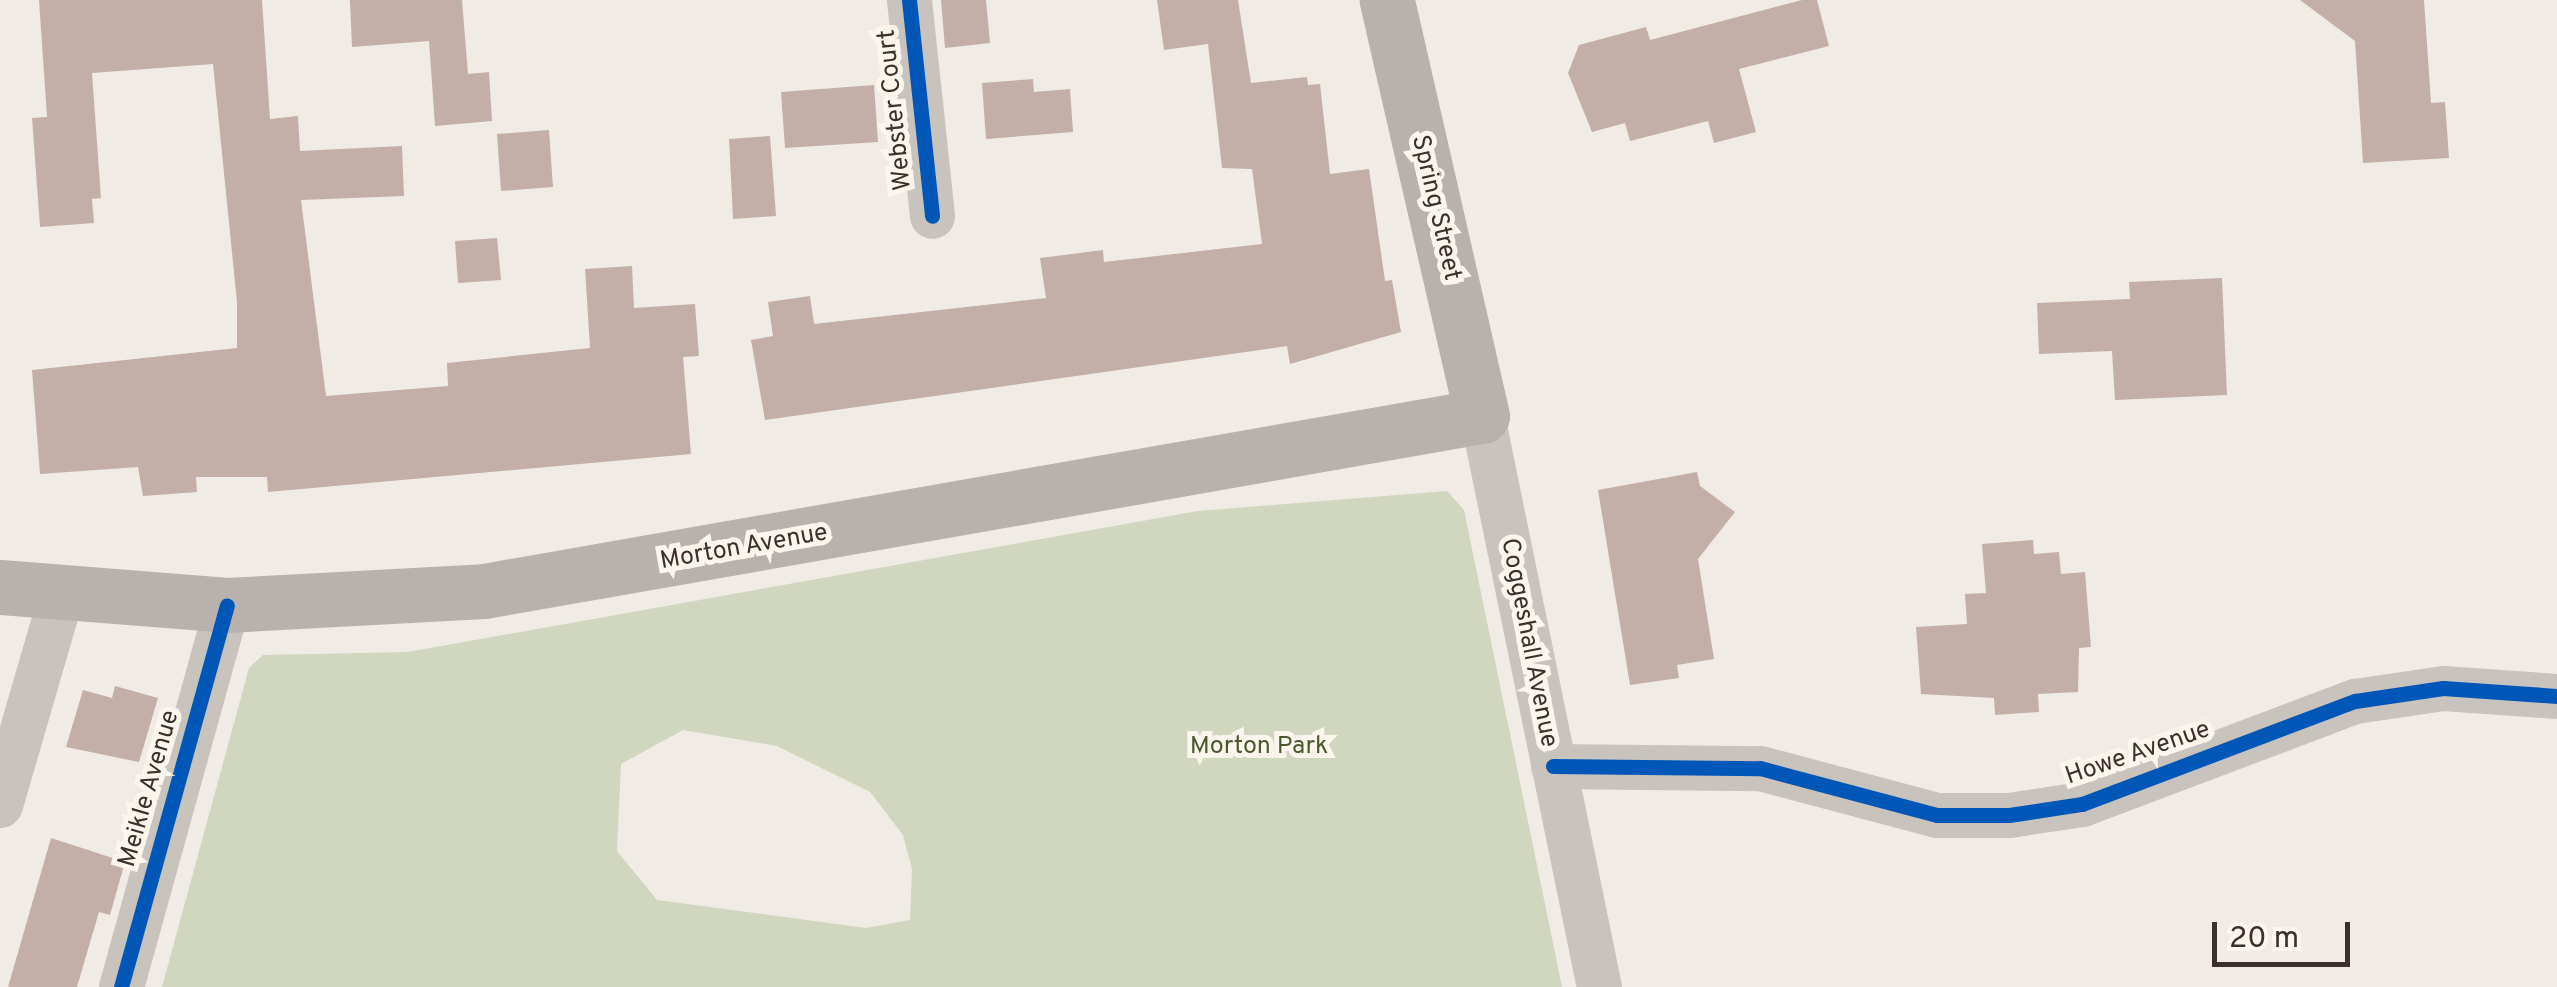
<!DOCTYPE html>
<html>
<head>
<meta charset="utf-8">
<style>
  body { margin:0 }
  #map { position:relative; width:2557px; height:987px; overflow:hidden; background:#f0ebe5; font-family:Overpass,sans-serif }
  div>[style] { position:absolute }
  .green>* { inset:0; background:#d1d6bf }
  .building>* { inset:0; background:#c3afa7 }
  .minor>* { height:45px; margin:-22.5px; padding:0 22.5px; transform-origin:22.5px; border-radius:22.5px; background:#c9c3be }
  .major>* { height:55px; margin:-27.5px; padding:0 27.5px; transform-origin:27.5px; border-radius:27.5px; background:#b8b1ad }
  .cycleway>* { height:15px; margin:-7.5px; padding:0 7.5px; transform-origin:7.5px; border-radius:7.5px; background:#0057b8 }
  span { translate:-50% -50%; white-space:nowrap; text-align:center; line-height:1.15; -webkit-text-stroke:10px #fbf5ee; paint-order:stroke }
  .street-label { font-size:25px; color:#3b302b }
  .park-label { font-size:25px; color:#4a5a2e }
  .scale { position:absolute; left:2212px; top:922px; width:138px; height:45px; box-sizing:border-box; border:5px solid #3b302b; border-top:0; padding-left:12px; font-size:30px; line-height:35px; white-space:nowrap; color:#3b302b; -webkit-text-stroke:8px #fbf5ee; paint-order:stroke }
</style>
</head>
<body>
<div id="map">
  <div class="green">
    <div style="clip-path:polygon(evenodd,1447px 491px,1464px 510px,1562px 987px,162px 987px,249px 668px,263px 655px,408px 652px,1198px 511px,1447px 491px,683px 730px,777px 746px,870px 792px,903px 835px,912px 869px,910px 920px,866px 928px,657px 900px,617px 851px,621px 764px,683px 730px)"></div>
  </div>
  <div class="building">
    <div style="clip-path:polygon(39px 0,262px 0,270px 119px,298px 116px,300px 151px,402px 146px,404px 196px,301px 200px,326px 396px,448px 386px,447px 363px,590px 348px,585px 269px,632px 266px,634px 308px,695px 304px,699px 356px,683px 357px,691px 454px,268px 492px,267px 477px,196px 477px,197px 492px,143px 496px,138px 467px,40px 474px,32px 370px,237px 348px,237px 302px,213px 64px,92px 73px,101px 198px,92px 199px,94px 223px,40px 227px,32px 118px,47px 117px)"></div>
    <div style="clip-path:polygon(350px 0,462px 0,468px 74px,489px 72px,492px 121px,435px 126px,429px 41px,352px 47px)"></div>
    <div style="clip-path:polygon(941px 0,986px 0,990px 43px,945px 48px)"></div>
    <div style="clip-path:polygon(1157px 0,1238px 0,1251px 83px,1307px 77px,1308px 85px,1320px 84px,1330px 174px,1369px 169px,1385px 281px,1392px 280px,1401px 332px,1290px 364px,1287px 346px,765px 420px,751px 340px,773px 336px,768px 302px,810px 296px,814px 324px,1046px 298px,1040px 258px,1103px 250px,1104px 262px,1262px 244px,1252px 169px,1222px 168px,1208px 44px,1164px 50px)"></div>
    <div style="clip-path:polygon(1802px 0,1817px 0,1829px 46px,1739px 69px,1756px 132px,1714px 143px,1708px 121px,1630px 141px,1625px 123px,1592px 132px,1568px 73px,1579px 45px,1646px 27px,1650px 40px)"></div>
    <div style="clip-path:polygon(2300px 0,2424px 0,2431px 103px,2445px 102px,2449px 158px,2363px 163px,2355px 41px)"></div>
    <div style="clip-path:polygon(1033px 79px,1034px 92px,1070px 89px,1073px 132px,986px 139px,982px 83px)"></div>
    <div style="clip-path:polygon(874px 85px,878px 142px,785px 148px,781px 92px)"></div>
    <div style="clip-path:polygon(549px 130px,553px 187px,501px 191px,497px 134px)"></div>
    <div style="clip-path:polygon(770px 136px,776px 216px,733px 219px,729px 139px)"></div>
    <div style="clip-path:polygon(497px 238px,501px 280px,458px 283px,455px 241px)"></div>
    <div style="clip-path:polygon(2222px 278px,2227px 395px,2115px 400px,2112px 351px,2039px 354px,2037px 303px,2130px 299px,2129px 282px)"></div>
    <div style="clip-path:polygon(1697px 472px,1700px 486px,1735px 512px,1698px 559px,1714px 659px,1677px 665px,1679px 678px,1630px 685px,1598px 490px)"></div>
    <div style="clip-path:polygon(2033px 540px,2034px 554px,2059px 552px,2061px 574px,2085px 572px,2091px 647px,2079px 648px,2078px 692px,2038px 694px,2039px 712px,1995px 715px,1994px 698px,1921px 694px,1916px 627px,1967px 624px,1965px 594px,1986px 593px,1982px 544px)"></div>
    <div style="clip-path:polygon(115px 686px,158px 698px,139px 762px,66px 747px,83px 690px,112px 698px)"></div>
    <div style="clip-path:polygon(51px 838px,125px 862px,110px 915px,99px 912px,77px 987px,8px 987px)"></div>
  </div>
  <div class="minor">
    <div style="left:909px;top:0;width:217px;rotate:83.9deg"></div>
    <div style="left:1482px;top:416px;width:583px;rotate:78.42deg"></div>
    <div style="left:1553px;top:766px;width:207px;rotate:0.6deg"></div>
    <div style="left:1760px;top:768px;width:183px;rotate:14.9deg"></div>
    <div style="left:1937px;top:815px;width:72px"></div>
    <div style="left:2009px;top:815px;width:74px;rotate:-8.6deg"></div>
    <div style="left:2082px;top:804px;width:292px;rotate:-20.7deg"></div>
    <div style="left:2355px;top:701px;width:89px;rotate:-8.4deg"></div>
    <div style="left:2443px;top:688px;width:114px;rotate:4deg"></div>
    <div style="left:0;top:805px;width:223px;rotate:-73.8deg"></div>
    <div style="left:121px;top:987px;width:396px;rotate:-74.5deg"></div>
  </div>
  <div class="major">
    <div style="left:0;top:587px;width:228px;rotate:4.5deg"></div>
    <div style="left:227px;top:605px;width:257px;rotate:-3.1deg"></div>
    <div style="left:484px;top:591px;width:1013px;rotate:-9.95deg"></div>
    <div style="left:1482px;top:416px;width:427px;rotate:-102.9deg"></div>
  </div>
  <div class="cycleway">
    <div style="left:909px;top:0;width:217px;rotate:83.9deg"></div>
    <div style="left:1553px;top:766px;width:207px;rotate:0.6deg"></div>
    <div style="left:1760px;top:768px;width:183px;rotate:14.9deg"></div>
    <div style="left:1937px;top:815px;width:72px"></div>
    <div style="left:2009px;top:815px;width:74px;rotate:-8.6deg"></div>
    <div style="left:2082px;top:804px;width:292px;rotate:-20.7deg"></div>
    <div style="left:2355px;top:701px;width:89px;rotate:-8.4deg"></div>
    <div style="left:2443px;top:688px;width:114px;rotate:4deg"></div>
    <div style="left:121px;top:987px;width:396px;rotate:-74.5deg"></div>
  </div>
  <div class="street-label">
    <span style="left:896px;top:110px;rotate:-96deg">Webster Court</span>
    <span style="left:1435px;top:208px;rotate:77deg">Spring Street</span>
    <span style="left:744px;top:548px;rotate:-10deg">Morton Avenue</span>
    <span style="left:1528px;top:643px;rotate:79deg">Coggeshall Avenue</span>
    <span style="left:2138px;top:754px;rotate:-19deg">Howe Avenue</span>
    <span style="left:150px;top:789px;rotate:-74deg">Meikle Avenue</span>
  </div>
  <div class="park-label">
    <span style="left:1259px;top:747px">Morton Park</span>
  </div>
  <div class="scale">20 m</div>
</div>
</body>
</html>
